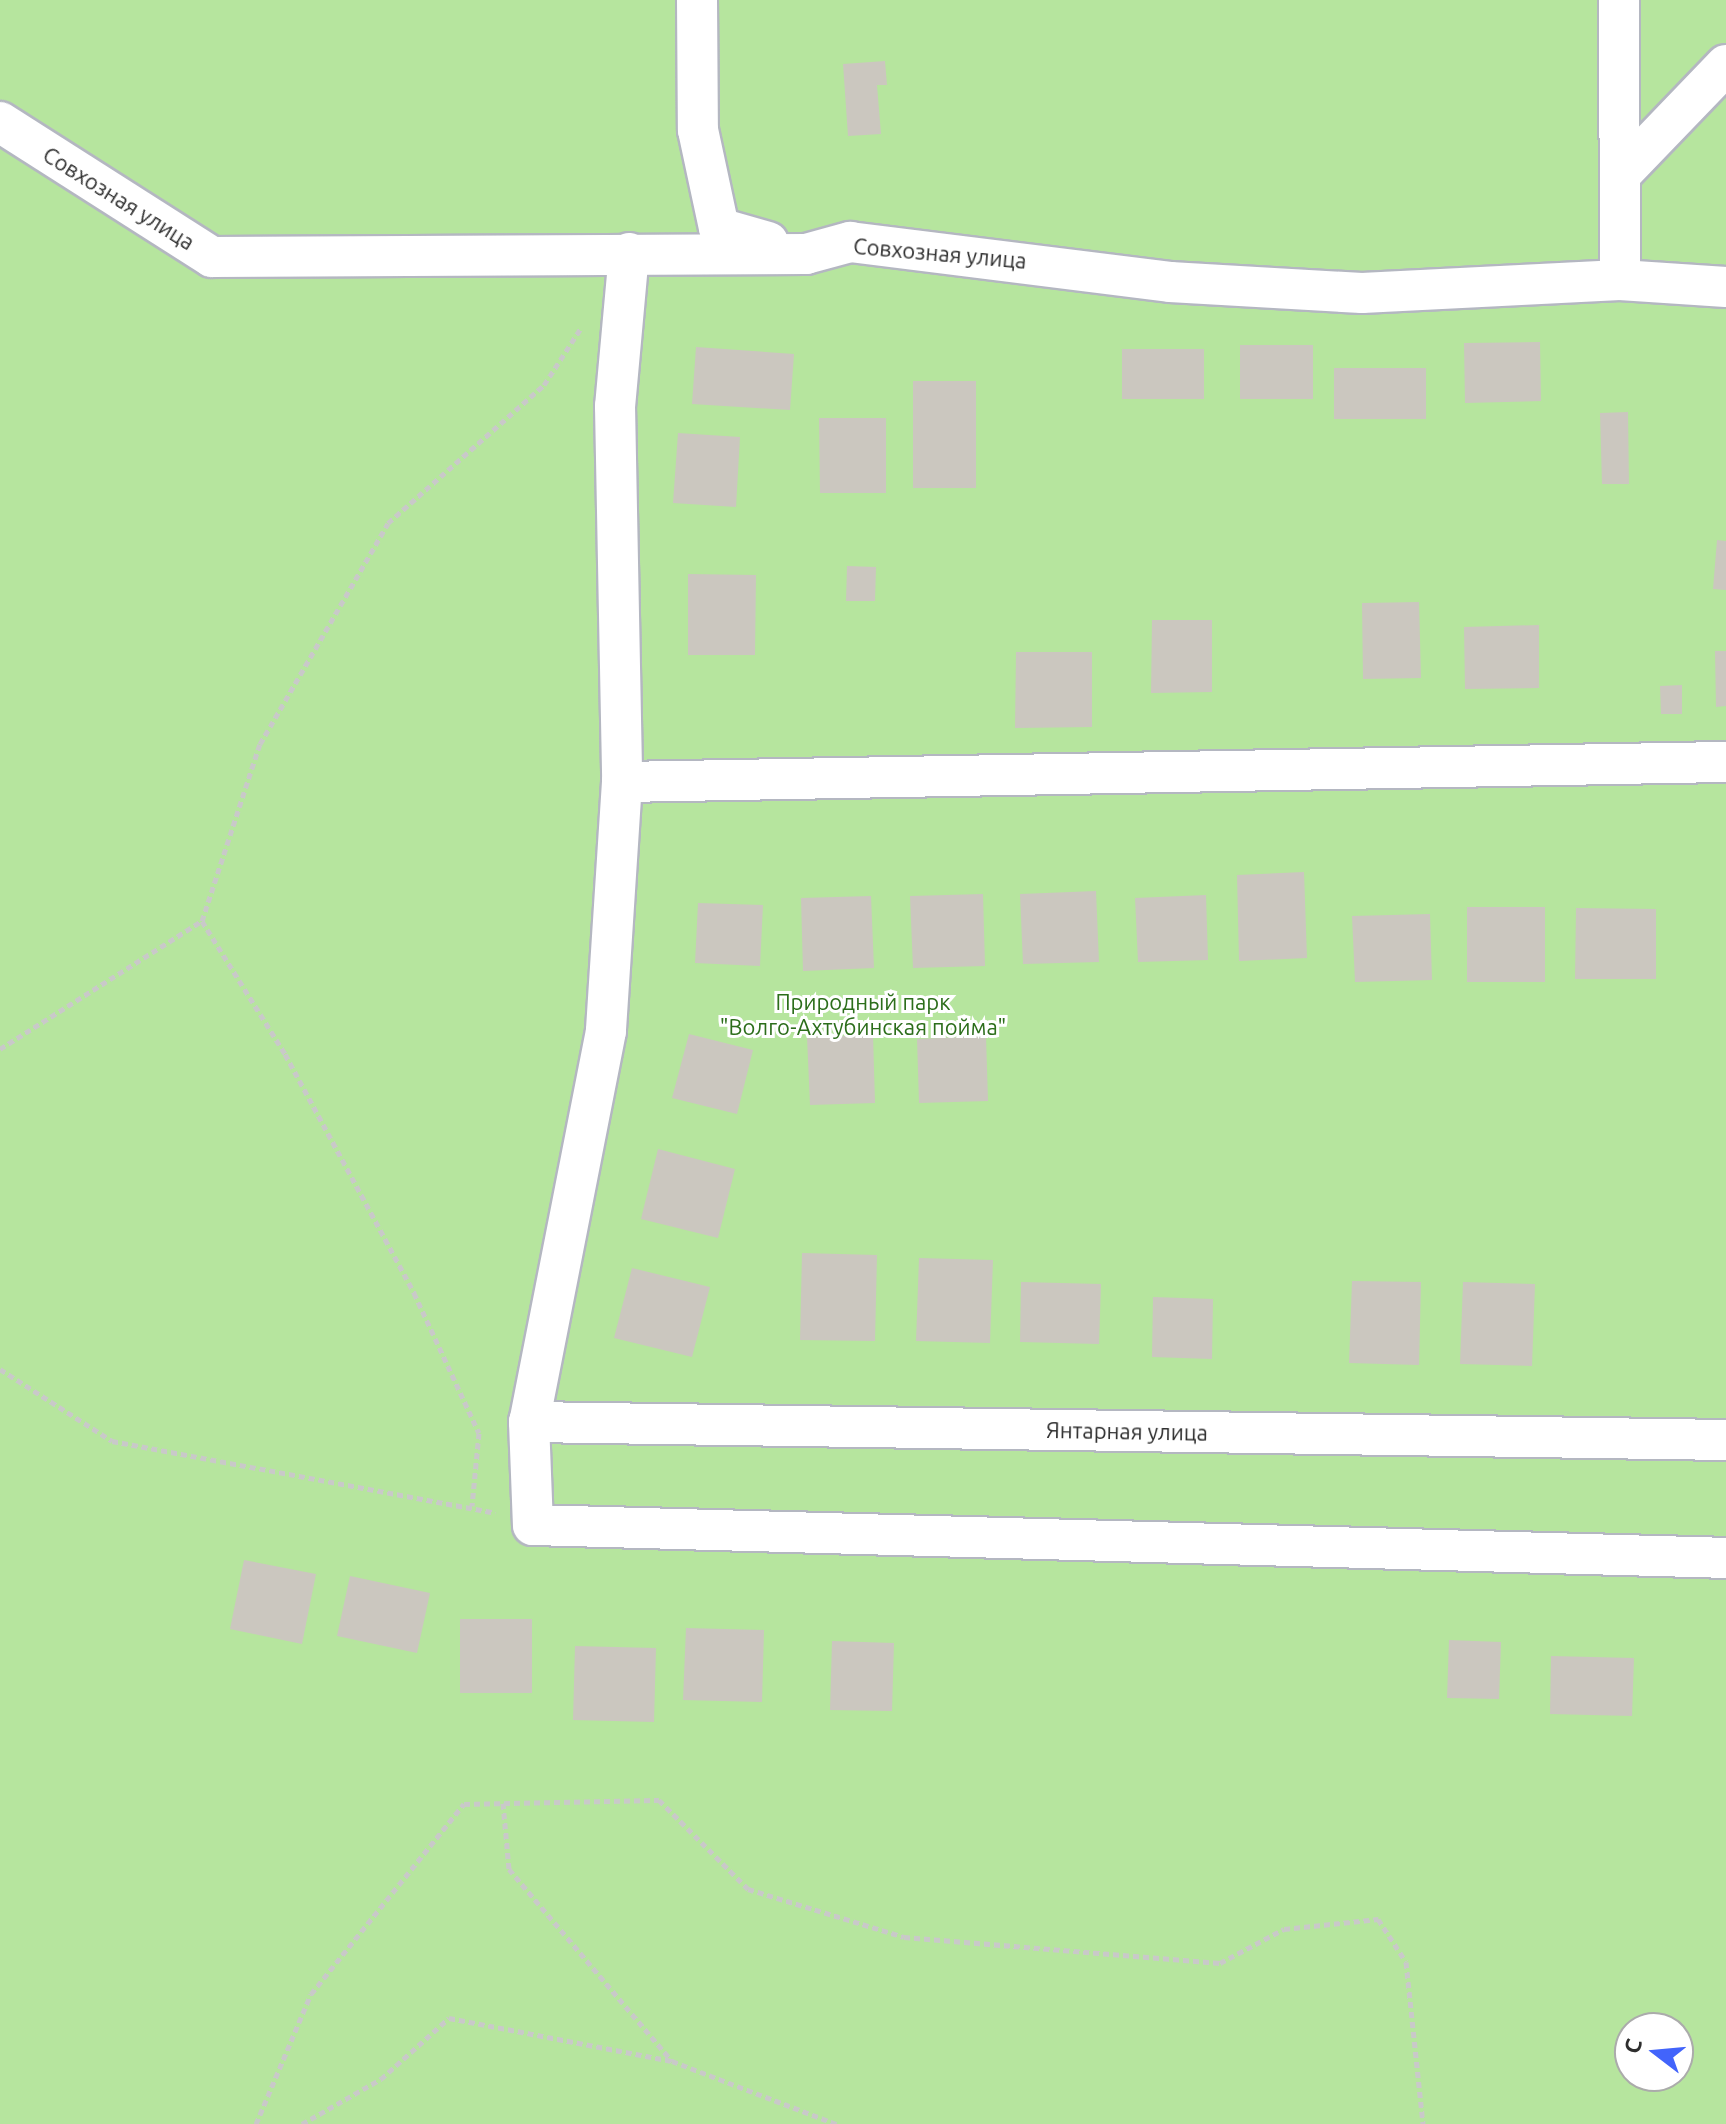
<!DOCTYPE html>
<html>
<head>
<meta charset="utf-8">
<style>
  body { margin:0 }
  #map { position:relative; width:1726px; height:2124px; overflow:hidden; background:#efe9e1; font-family:Ubuntu,sans-serif }
  div>[style] { position:absolute }
  .green>* { inset:0; background:#b6e59e }
  .building>* { inset:0; background:#cbc7bf }
  .path>* { height:5px; margin-top:-2.5px; transform-origin:0; background:repeating-linear-gradient(90deg,#c9c9c9 0 6px,transparent 0 10px) }
  .roads { filter:drop-shadow(2px 0 #b4b7c1) drop-shadow(-2px 0 #b4b7c1) drop-shadow(0 2px #b4b7c1) drop-shadow(0 -2px #b4b7c1) }
  .minor>* { height:40px; margin:-20px; padding:0 20px; transform-origin:20px; border-radius:20px; background:#fff }
  span { translate:-50% -50%; white-space:nowrap; text-align:center; line-height:1.15; -webkit-text-stroke:6px #fff; paint-order:stroke }
  .street-label { font-size:22px; color:#2e2e2e }
  .park-label { font-size:22px; color:#2c6e1b }
  .north { position:absolute; left:1614px; top:2012px; width:80px; height:80px; box-sizing:border-box; background:#fff; border:2px solid #ababab; border-radius:50%; rotate:286deg; font-size:22px; font-weight:700; line-height:32px; text-align:center; color:#2e2e2e }
  .north::after { content:''; display:block; margin:auto; width:28px; height:36px; background:#4264fb; clip-path:polygon(50% 0,100% 100%,50% 72%,0 100%) }
</style>
</head>
<body>
<div id="map">
  <div class="green">
    <div style="clip-path:polygon(evenodd,0 0,1726px 0,1726px 2124px,0 2124px,0 0,1630px 2028px,1678px 2028px,1678px 2076px,1630px 2076px,1630px 2028px)"></div>
  </div>
  <div class="building">
    <div style="clip-path:polygon(885px 61px,887px 85px,877px 85px,881px 134px,848px 136px,843px 64px)"></div>
    <div style="clip-path:polygon(1540px 342px,1541px 401px,1465px 403px,1464px 343px)"></div>
    <div style="clip-path:polygon(1240px 345px,1313px 345px,1313px 399px,1240px 399px)"></div>
    <div style="clip-path:polygon(696px 347px,794px 354px,790px 410px,692px 404px)"></div>
    <div style="clip-path:polygon(1122px 349px,1204px 349px,1204px 399px,1122px 399px)"></div>
    <div style="clip-path:polygon(1334px 368px,1426px 368px,1426px 419px,1334px 419px)"></div>
    <div style="clip-path:polygon(913px 381px,976px 381px,976px 488px,913px 488px)"></div>
    <div style="clip-path:polygon(1628px 412px,1629px 484px,1602px 484px,1600px 413px)"></div>
    <div style="clip-path:polygon(819px 418px,886px 418px,886px 493px,820px 493px)"></div>
    <div style="clip-path:polygon(678px 433px,740px 437px,736px 507px,673px 503px)"></div>
    <div style="clip-path:polygon(1717px 540px,1726px 541px,1726px 590px,1713px 589px)"></div>
    <div style="clip-path:polygon(847px 566px,876px 567px,875px 601px,846px 601px)"></div>
    <div style="clip-path:polygon(688px 574px,756px 575px,755px 655px,688px 655px)"></div>
    <div style="clip-path:polygon(1419px 602px,1421px 678px,1363px 679px,1362px 603px)"></div>
    <div style="clip-path:polygon(1152px 620px,1212px 620px,1212px 692px,1151px 693px)"></div>
    <div style="clip-path:polygon(1539px 625px,1539px 688px,1465px 689px,1464px 627px)"></div>
    <div style="clip-path:polygon(1715px 651px,1726px 651px,1726px 706px,1716px 707px)"></div>
    <div style="clip-path:polygon(1016px 652px,1092px 652px,1092px 727px,1015px 728px)"></div>
    <div style="clip-path:polygon(1682px 685px,1682px 714px,1661px 714px,1660px 686px)"></div>
    <div style="clip-path:polygon(1304px 872px,1307px 958px,1239px 961px,1237px 875px)"></div>
    <div style="clip-path:polygon(1096px 891px,1099px 962px,1023px 964px,1020px 894px)"></div>
    <div style="clip-path:polygon(983px 894px,985px 966px,913px 968px,910px 896px)"></div>
    <div style="clip-path:polygon(1206px 895px,1208px 960px,1138px 962px,1135px 898px)"></div>
    <div style="clip-path:polygon(871px 896px,874px 968px,803px 971px,801px 898px)"></div>
    <div style="clip-path:polygon(698px 903px,763px 905px,760px 966px,695px 963px)"></div>
    <div style="clip-path:polygon(1467px 907px,1545px 907px,1545px 982px,1467px 982px)"></div>
    <div style="clip-path:polygon(1576px 908px,1656px 909px,1656px 979px,1575px 979px)"></div>
    <div style="clip-path:polygon(1430px 914px,1432px 980px,1355px 982px,1352px 916px)"></div>
    <div style="clip-path:polygon(689px 1034px,753px 1050px,737px 1114px,672px 1098px)"></div>
    <div style="clip-path:polygon(873px 1035px,875px 1103px,810px 1105px,807px 1037px)"></div>
    <div style="clip-path:polygon(986px 1036px,988px 1101px,919px 1103px,917px 1039px)"></div>
    <div style="clip-path:polygon(658px 1149px,735px 1169px,718px 1238px,641px 1219px)"></div>
    <div style="clip-path:polygon(802px 1253px,877px 1255px,875px 1341px,800px 1340px)"></div>
    <div style="clip-path:polygon(919px 1258px,993px 1260px,990px 1343px,916px 1341px)"></div>
    <div style="clip-path:polygon(632px 1268px,710px 1287px,692px 1357px,614px 1338px)"></div>
    <div style="clip-path:polygon(1352px 1281px,1421px 1282px,1419px 1365px,1349px 1363px)"></div>
    <div style="clip-path:polygon(1021px 1282px,1101px 1284px,1099px 1344px,1020px 1342px)"></div>
    <div style="clip-path:polygon(1463px 1282px,1535px 1284px,1532px 1366px,1460px 1364px)"></div>
    <div style="clip-path:polygon(1153px 1297px,1213px 1299px,1212px 1359px,1152px 1357px)"></div>
    <div style="clip-path:polygon(244px 1560px,316px 1574px,302px 1644px,230px 1629px)"></div>
    <div style="clip-path:polygon(350px 1576px,430px 1593px,417px 1653px,337px 1636px)"></div>
    <div style="clip-path:polygon(460px 1619px,532px 1619px,532px 1693px,460px 1693px)"></div>
    <div style="clip-path:polygon(686px 1628px,764px 1630px,762px 1702px,683px 1700px)"></div>
    <div style="clip-path:polygon(1449px 1640px,1501px 1642px,1499px 1699px,1447px 1698px)"></div>
    <div style="clip-path:polygon(832px 1641px,894px 1643px,892px 1711px,830px 1710px)"></div>
    <div style="clip-path:polygon(575px 1646px,656px 1648px,654px 1722px,573px 1720px)"></div>
    <div style="clip-path:polygon(1551px 1656px,1634px 1658px,1632px 1716px,1550px 1714px)"></div>
  </div>
  <div class="path">
    <div style="left:202px;top:921px;width:157px;rotate:58deg"></div>
    <div style="left:285px;top:1054px;width:272px;rotate:61.6deg"></div>
    <div style="left:414px;top:1293px;width:154px;rotate:65.1deg"></div>
    <div style="left:479px;top:1433px;width:73px;rotate:95.5deg"></div>
    <div style="left:0;top:1049px;width:239px;rotate:-32.4deg"></div>
    <div style="left:202px;top:921px;width:186px;rotate:-71.9deg"></div>
    <div style="left:260px;top:744px;width:255px;rotate:-59.9deg"></div>
    <div style="left:388px;top:523px;width:208px;rotate:-41.5deg"></div>
    <div style="left:544px;top:385px;width:68px;rotate:-57deg"></div>
    <div style="left:0;top:1369px;width:133px;rotate:32.7deg"></div>
    <div style="left:112px;top:1441px;width:390px;rotate:10.6deg"></div>
    <div style="left:503px;top:1803px;width:66px;rotate:84.8deg"></div>
    <div style="left:509px;top:1869px;width:252px;rotate:49.7deg"></div>
    <div style="left:256px;top:2124px;width:141px;rotate:-67.1deg"></div>
    <div style="left:311px;top:1994px;width:244px;rotate:-51.2deg"></div>
    <div style="left:464px;top:1804px;width:195px;rotate:-1.2deg"></div>
    <div style="left:659px;top:1800px;width:126px;rotate:45deg"></div>
    <div style="left:748px;top:1889px;width:163px;rotate:17.1deg"></div>
    <div style="left:904px;top:1937px;width:317px;rotate:4.7deg"></div>
    <div style="left:1220px;top:1963px;width:72px;rotate:-28deg"></div>
    <div style="left:1284px;top:1929px;width:95px;rotate:-6.1deg"></div>
    <div style="left:1378px;top:1919px;width:51px;rotate:56.9deg"></div>
    <div style="left:1406px;top:1962px;width:163px;rotate:84deg"></div>
    <div style="left:302px;top:2124px;width:91px;rotate:-29.7deg"></div>
    <div style="left:381px;top:2079px;width:91px;rotate:-41.9deg"></div>
    <div style="left:449px;top:2018px;width:227px;rotate:10.9deg"></div>
    <div style="left:672px;top:2061px;width:176px;rotate:21deg"></div>
  </div>
  <div class="roads">
    <div class="minor">
      <div style="left:697px;top:0;width:130px;rotate:89.6deg"></div>
      <div style="left:698px;top:130px;width:100px;rotate:77.9deg"></div>
      <div style="left:719px;top:228px;width:51px;rotate:15.9deg"></div>
      <div style="left:0;top:122px;width:251px;rotate:32.5deg"></div>
      <div style="left:212px;top:257px;width:594px;rotate:-0.29deg"></div>
      <div style="left:806px;top:254px;width:46px;rotate:-15.3deg"></div>
      <div style="left:850px;top:242px;width:322px;rotate:7.1deg"></div>
      <div style="left:1170px;top:282px;width:192px;rotate:3.3deg"></div>
      <div style="left:1362px;top:293px;width:258px;rotate:-2.9deg"></div>
      <div style="left:1620px;top:280px;width:280px;rotate:-90.2deg"></div>
      <div style="left:1622px;top:173px;width:150px;rotate:-46.1deg"></div>
      <div style="left:629px;top:253px;width:154px;rotate:95.2deg"></div>
      <div style="left:615px;top:406px;width:376px;rotate:88.9deg"></div>
      <div style="left:622px;top:782px;width:250px;rotate:93.7deg"></div>
      <div style="left:606px;top:1031px;width:399px;rotate:101.1deg"></div>
      <div style="left:529px;top:1422px;width:103px;rotate:87.8deg"></div>
      <div style="left:533px;top:1525px;width:1193px;rotate:1.58deg"></div>
      <div style="left:1620px;top:280px;width:106px;rotate:3.8deg"></div>
      <div style="left:622px;top:782px;width:1104px;rotate:-1.04deg"></div>
      <div style="left:529px;top:1422px;width:1197px;rotate:0.86deg"></div>
    </div>
  </div>
  <div class="street-label">
    <span style="left:119px;top:198px;rotate:32deg">Совхозная улица</span>
    <span style="left:940px;top:253px;rotate:5deg">Совхозная улица</span>
    <span style="left:1127px;top:1431px;rotate:1deg">Янтарная улица</span>
  </div>
  <div class="park-label">
    <span style="left:863px;top:1014px">Природный парк<br>"Волго-Ахтубинская пойма"</span>
  </div>
  <div class="north">С</div>
</div>
</body>
</html>
